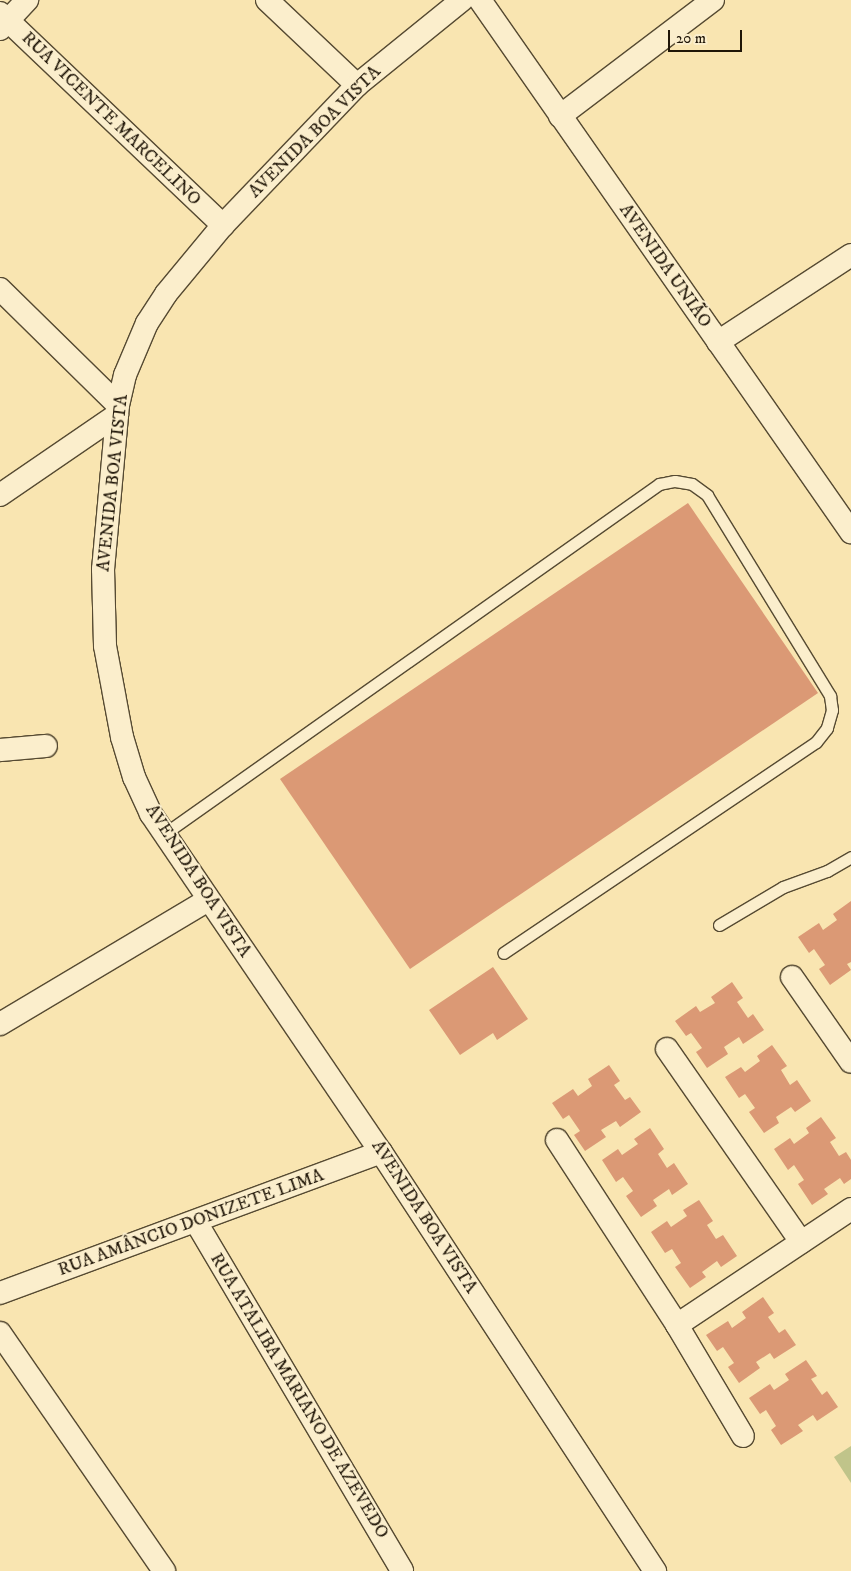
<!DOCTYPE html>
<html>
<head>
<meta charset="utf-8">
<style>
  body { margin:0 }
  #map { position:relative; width:851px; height:1571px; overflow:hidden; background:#f9e5b1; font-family:"IM FELL DW Pica",serif }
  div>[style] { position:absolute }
  .green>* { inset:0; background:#c0c48a }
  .building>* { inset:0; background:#db9975 }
  .roads { filter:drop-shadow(1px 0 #564a32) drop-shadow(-1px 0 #564a32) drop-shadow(0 1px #564a32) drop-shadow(0 -1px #564a32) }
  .lane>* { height:11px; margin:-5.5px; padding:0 5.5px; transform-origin:5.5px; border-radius:5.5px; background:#fbeecc }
  .street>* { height:22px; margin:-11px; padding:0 11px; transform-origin:11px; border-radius:11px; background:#fbeecc }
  span { translate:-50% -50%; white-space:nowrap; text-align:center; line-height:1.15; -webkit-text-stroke:4px #fbeecc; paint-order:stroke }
  .street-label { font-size:18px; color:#201608 }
  .scale { position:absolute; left:668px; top:30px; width:74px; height:22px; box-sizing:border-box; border:2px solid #201608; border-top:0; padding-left:6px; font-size:15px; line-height:18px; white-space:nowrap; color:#201608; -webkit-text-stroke:4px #fbeecc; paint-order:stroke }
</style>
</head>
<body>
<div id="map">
  <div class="green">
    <div style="clip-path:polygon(851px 1446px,851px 1483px,834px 1457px)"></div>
  </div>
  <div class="building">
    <div style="clip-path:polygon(688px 503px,818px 693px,410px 969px,280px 779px)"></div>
    <div style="clip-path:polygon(851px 901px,851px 962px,847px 964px,851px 970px,830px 985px,819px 969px,825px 965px,814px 949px,809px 953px,798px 937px,819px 923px,823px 930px,837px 920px,833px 914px)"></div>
    <div style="clip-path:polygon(493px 967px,528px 1019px,497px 1040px,493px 1033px,460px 1055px,429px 1010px)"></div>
    <div style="clip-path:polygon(732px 982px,743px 998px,737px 1002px,748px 1018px,753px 1014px,764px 1030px,743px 1044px,739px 1037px,724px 1047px,728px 1054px,707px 1068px,696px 1052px,702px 1048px,691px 1033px,686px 1036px,675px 1021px,696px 1006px,700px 1012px,715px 1003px,711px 997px)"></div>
    <div style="clip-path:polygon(772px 1045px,787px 1066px,781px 1070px,790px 1085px,797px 1080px,811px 1101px,795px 1112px,791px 1107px,776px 1117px,779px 1123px,764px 1133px,749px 1112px,755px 1108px,745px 1094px,739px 1098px,725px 1077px,741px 1067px,745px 1072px,760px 1061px,757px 1056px)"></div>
    <div style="clip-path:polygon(609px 1065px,620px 1081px,614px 1085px,625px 1100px,630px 1097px,641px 1112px,620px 1127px,616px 1121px,601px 1130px,606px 1137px,585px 1151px,574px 1135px,580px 1131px,569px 1115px,563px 1119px,552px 1103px,573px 1089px,578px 1096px,592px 1086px,588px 1079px)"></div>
    <div style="clip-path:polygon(821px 1117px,836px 1138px,830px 1142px,839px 1156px,846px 1152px,851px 1160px,851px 1179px,844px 1184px,840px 1178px,824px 1189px,828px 1194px,812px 1205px,798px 1184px,804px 1180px,794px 1165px,788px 1170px,774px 1149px,790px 1138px,794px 1144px,809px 1133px,806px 1128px)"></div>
    <div style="clip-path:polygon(650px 1128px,664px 1149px,658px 1154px,667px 1168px,674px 1163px,688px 1184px,672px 1195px,669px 1189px,653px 1200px,657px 1206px,641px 1217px,626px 1196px,633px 1191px,623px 1177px,616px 1182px,602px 1160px,618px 1149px,622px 1155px,638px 1144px,634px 1139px)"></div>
    <div style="clip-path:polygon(699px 1200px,713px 1221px,707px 1225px,716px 1239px,723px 1235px,737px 1256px,721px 1267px,717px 1261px,702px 1272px,706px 1277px,690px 1288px,675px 1267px,681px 1263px,672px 1249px,665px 1253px,651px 1232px,667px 1221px,671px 1227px,687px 1216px,683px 1210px)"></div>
    <div style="clip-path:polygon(763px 1297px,774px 1313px,768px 1317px,779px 1333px,785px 1329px,796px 1345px,774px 1359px,770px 1353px,756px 1362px,760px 1368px,739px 1383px,728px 1367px,734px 1363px,723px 1347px,717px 1351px,706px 1335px,728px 1321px,732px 1328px,746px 1318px,742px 1312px)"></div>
    <div style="clip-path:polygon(806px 1360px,817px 1376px,811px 1379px,822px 1395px,827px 1391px,838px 1407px,817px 1421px,813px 1415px,798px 1425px,803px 1431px,781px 1445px,771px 1430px,776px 1426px,766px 1410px,760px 1414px,749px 1398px,770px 1384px,774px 1390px,789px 1380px,785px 1374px)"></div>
  </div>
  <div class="roads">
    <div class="lane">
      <div style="left:164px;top:834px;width:606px;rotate:-35.26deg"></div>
      <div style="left:659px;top:484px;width:16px;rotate:-11deg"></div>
      <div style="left:675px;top:481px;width:17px;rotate:10deg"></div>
      <div style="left:692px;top:484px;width:19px;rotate:36deg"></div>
      <div style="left:707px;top:495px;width:236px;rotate:58.5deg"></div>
      <div style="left:830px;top:696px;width:14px;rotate:82deg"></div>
      <div style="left:832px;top:710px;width:19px;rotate:106deg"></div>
      <div style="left:827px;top:728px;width:18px;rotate:128deg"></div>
      <div style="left:816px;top:742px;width:377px;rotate:146deg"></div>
      <div style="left:719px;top:925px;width:74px;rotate:-30.7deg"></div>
      <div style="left:783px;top:887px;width:47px;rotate:-20deg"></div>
      <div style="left:827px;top:871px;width:28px;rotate:-30deg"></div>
    </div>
    <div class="street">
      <div style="left:267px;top:0;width:124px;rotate:43.4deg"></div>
      <div style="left:462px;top:0;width:135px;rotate:141deg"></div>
      <div style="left:357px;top:85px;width:194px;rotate:133.7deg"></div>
      <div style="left:223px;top:225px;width:89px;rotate:129.6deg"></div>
      <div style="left:166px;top:294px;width:35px;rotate:123deg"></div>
      <div style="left:147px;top:323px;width:56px;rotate:112.9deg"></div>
      <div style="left:125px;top:375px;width:31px;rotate:103deg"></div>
      <div style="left:118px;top:405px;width:165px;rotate:95.2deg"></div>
      <div style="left:103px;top:569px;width:77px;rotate:88.5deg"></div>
      <div style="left:105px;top:646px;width:93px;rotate:79.4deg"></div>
      <div style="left:122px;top:737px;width:42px;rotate:73.3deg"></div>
      <div style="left:134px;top:777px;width:41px;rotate:65.3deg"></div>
      <div style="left:151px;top:814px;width:409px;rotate:55.8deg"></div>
      <div style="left:381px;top:1152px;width:501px;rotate:56.82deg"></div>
      <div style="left:480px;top:0;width:649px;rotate:55.11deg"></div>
      <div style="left:0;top:13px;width:308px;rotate:43.6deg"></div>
      <div style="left:0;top:29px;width:40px;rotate:-47deg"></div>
      <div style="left:560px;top:116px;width:192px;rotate:-37.2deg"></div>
      <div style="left:0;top:289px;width:165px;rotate:44.5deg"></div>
      <div style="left:718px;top:342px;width:159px;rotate:-33.2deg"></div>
      <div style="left:0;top:495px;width:142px;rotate:-34.4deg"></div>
      <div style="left:0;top:750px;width:46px;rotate:-5deg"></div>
      <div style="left:792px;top:977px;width:103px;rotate:55.2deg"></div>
      <div style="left:0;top:1024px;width:242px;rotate:-30.8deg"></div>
      <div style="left:667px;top:1049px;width:235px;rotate:55.2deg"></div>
      <div style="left:557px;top:1140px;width:221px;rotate:57deg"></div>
      <div style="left:677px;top:1325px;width:129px;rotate:59.3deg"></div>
      <div style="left:196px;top:1222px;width:405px;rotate:59.4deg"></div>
      <div style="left:0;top:1293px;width:406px;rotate:-20.3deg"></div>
      <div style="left:677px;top:1325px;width:209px;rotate:-33.7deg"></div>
      <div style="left:0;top:1333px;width:289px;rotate:55.4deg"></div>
    </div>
  </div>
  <div class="street-label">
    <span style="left:111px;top:119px;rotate:44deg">RUA VICENTE MARCELINO</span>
    <span style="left:315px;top:132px;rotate:-45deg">AVENIDA BOA VISTA</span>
    <span style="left:665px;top:266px;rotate:55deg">AVENIDA UNIÃO</span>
    <span style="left:113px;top:483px;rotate:-84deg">AVENIDA BOA VISTA</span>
    <span style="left:198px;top:881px;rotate:57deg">AVENIDA BOA VISTA</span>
    <span style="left:424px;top:1217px;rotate:57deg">AVENIDA BOA VISTA</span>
    <span style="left:191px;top:1223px;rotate:-20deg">RUA AMÂNCIO DONIZETE LIMA</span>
    <span style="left:299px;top:1396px;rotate:59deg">RUA ATALIBA MARIANO DE AZEVEDO</span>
  </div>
  <div class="scale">20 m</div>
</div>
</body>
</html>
